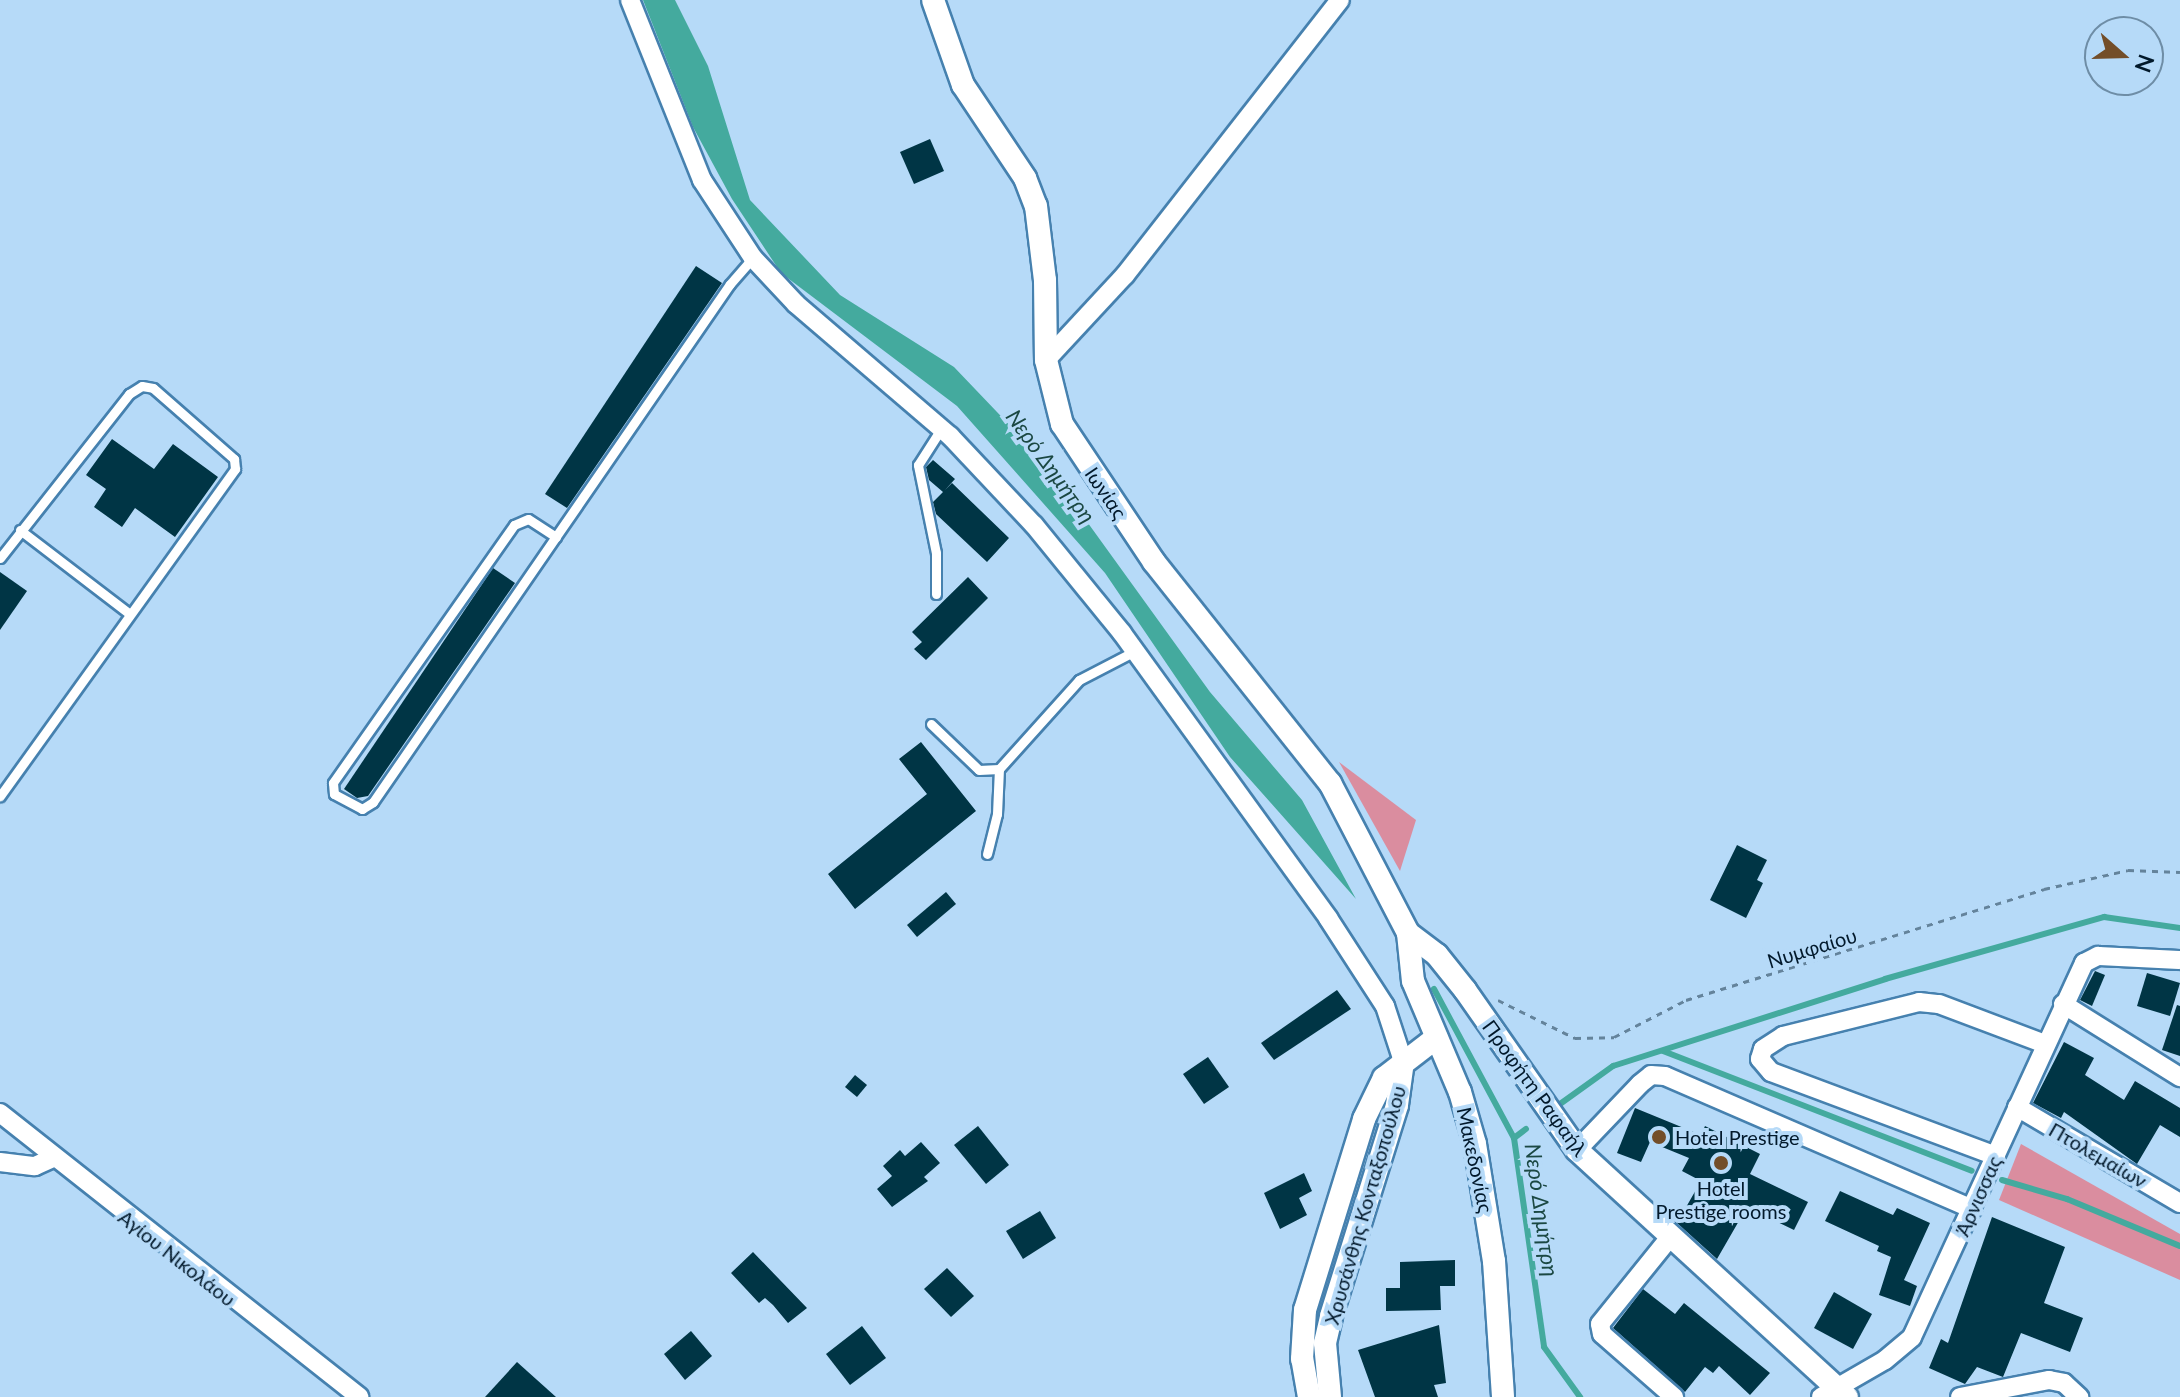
<!DOCTYPE html>
<html>
<head>
<meta charset="utf-8">
<style>
  body { margin:0 }
  #map { position:relative; width:2180px; height:1397px; overflow:hidden; background:#b6daf8; font-family:Lato,sans-serif }
  div>[style] { position:absolute }
  .forest>* { inset:0; background:#da8d9f }
  .water>* { inset:0; background:#44aa9e }
  .stream>* { height:6px; margin:-3px; padding:0 3px; transform-origin:3px; border-radius:3px; background:#44aa9e }
  .building>* { inset:0; background:#003545 }
  .path>* { height:3px; margin-top:-1.5px; transform-origin:0; background:repeating-linear-gradient(90deg,#64839b 0 6px,transparent 0 12px) }
  .roads { filter:drop-shadow(2px 0 #4681af) drop-shadow(-2px 0 #4681af) drop-shadow(0 2px #4681af) drop-shadow(0 -2px #4681af) }
  .service>* { height:9px; margin:-4.5px; padding:0 4.5px; transform-origin:4.5px; border-radius:4.5px; background:#fff }
  .minor>* { height:18px; margin:-9px; padding:0 9px; transform-origin:9px; border-radius:9px; background:#fff }
  .tertiary>* { height:22px; margin:-11px; padding:0 11px; transform-origin:11px; border-radius:11px; background:#fff }
  .dots>* { width:22px; height:22px; translate:-50% -50%; box-sizing:border-box; border:4px solid #b6daf8; border-radius:50% }
  span { translate:-50% -50%; white-space:nowrap; text-align:center; line-height:1.15; -webkit-text-stroke:8px #b6daf8; paint-order:stroke }
  .street-label { font-size:20px; color:#02192b }
  .poi-label { font-size:20px; color:#02192b }
  .left { translate:0 -50%; text-align:left }
  .water-label { font-size:22px; color:#1b4843; font-style:italic }
  .north { position:absolute; left:2084px; top:16px; width:80px; height:80px; box-sizing:border-box; background:#b6daf8; border:2px solid #6e8da6; border-radius:50%; rotate:110deg; font-size:22px; font-weight:700; line-height:32px; text-align:center; color:#02192b }
  .north::after { content:''; display:block; margin:auto; width:28px; height:36px; background:#734e29; clip-path:polygon(50% 0,100% 100%,50% 72%,0 100%) }
</style>
</head>
<body>
<div id="map">
  <div class="forest">
    <div style="clip-path:polygon(1339px 762px,1416px 820px,1400px 871px)"></div>
    <div style="clip-path:polygon(2021px 1144px,2180px 1234px,2180px 1280px,1999px 1200px)"></div>
  </div>
  <div class="water">
    <div style="clip-path:polygon(643px 0,675px 0,708px 66px,750px 200px,840px 295px,954px 367px,1041px 458px,1210px 692px,1302px 800px,1356px 899px,1230px 757px,1105px 573px,957px 406px,781px 273px,732px 199px,693px 127px)"></div>
  </div>
  <div class="stream">
    <div style="left:1434px;top:989px;width:169px;rotate:61.8deg"></div>
    <div style="left:1514px;top:1138px;width:211px;rotate:81.8deg"></div>
    <div style="left:1544px;top:1347px;width:62px;rotate:54.2deg"></div>
    <div style="left:1663px;top:1051px;width:331px;rotate:21.2deg"></div>
    <div style="left:1553px;top:1109px;width:74px;rotate:-35.6deg"></div>
    <div style="left:1613px;top:1066px;width:286px;rotate:-17.7deg"></div>
    <div style="left:1885px;top:979px;width:228px;rotate:-15.8deg"></div>
    <div style="left:2104px;top:917px;width:77px;rotate:8.2deg"></div>
    <div style="left:1514px;top:1138px;width:15px;rotate:-37deg"></div>
    <div style="left:2002px;top:1180px;width:68px;rotate:16.3deg"></div>
    <div style="left:2067px;top:1199px;width:122px;rotate:22.6deg"></div>
  </div>
  <div class="building">
    <div style="clip-path:polygon(930px 139px,944px 171px,914px 184px,900px 152px)"></div>
    <div style="clip-path:polygon(696px 266px,722px 283px,567px 508px,545px 494px)"></div>
    <div style="clip-path:polygon(112px 439px,154px 469px,173px 444px,218px 477px,175px 537px,135px 508px,122px 527px,94px 507px,106px 489px,86px 475px)"></div>
    <div style="clip-path:polygon(933px 460px,955px 479px,945px 490px,952px 483px,1009px 538px,987px 562px,936px 514px,933px 502px,943px 492px,929px 480px,926px 467px)"></div>
    <div style="clip-path:polygon(493px 568px,515px 583px,368px 796px,357px 798px,344px 789px)"></div>
    <div style="clip-path:polygon(0 572px,27px 591px,0 630px)"></div>
    <div style="clip-path:polygon(968px 577px,988px 598px,926px 660px,914px 649px,922px 642px,912px 632px)"></div>
    <div style="clip-path:polygon(921px 742px,976px 811px,855px 909px,828px 874px,927px 794px,899px 759px)"></div>
    <div style="clip-path:polygon(1737px 845px,1767px 860px,1757px 880px,1763px 883px,1746px 918px,1710px 900px)"></div>
    <div style="clip-path:polygon(946px 892px,956px 904px,917px 937px,907px 925px)"></div>
    <div style="clip-path:polygon(2095px 971px,2105px 975px,2092px 1006px,2080px 1000px)"></div>
    <div style="clip-path:polygon(2147px 973px,2180px 983px,2170px 1016px,2137px 1006px)"></div>
    <div style="clip-path:polygon(1337px 990px,1351px 1009px,1274px 1060px,1261px 1043px)"></div>
    <div style="clip-path:polygon(2177px 1005px,2180px 1006px,2180px 1056px,2162px 1050px)"></div>
    <div style="clip-path:polygon(2064px 1042px,2094px 1058px,2085px 1075px,2124px 1100px,2135px 1081px,2180px 1108px,2180px 1137px,2160px 1125px,2137px 1164px,2064px 1112px,2061px 1118px,2033px 1103px)"></div>
    <div style="clip-path:polygon(1208px 1057px,1229px 1087px,1204px 1104px,1183px 1074px)"></div>
    <div style="clip-path:polygon(855px 1075px,867px 1085px,857px 1097px,845px 1087px)"></div>
    <div style="clip-path:polygon(1635px 1108px,1701px 1135px,1705px 1126px,1760px 1154px,1750px 1174px,1808px 1202px,1794px 1230px,1747px 1207px,1717px 1259px,1677px 1223px,1701px 1181px,1682px 1171px,1689px 1158px,1650px 1142px,1641px 1162px,1617px 1153px)"></div>
    <div style="clip-path:polygon(978px 1126px,1009px 1165px,986px 1184px,954px 1145px)"></div>
    <div style="clip-path:polygon(921px 1142px,940px 1163px,924px 1177px,928px 1181px,892px 1207px,877px 1189px,892px 1176px,883px 1166px,900px 1150px,905px 1156px)"></div>
    <div style="clip-path:polygon(1304px 1173px,1312px 1191px,1299px 1198px,1307px 1215px,1280px 1229px,1264px 1193px)"></div>
    <div style="clip-path:polygon(1840px 1191px,1893px 1215px,1897px 1208px,1930px 1223px,1904px 1280px,1917px 1286px,1910px 1306px,1879px 1295px,1891px 1257px,1877px 1251px,1879px 1246px,1825px 1221px)"></div>
    <div style="clip-path:polygon(1040px 1211px,1056px 1238px,1023px 1259px,1006px 1231px)"></div>
    <div style="clip-path:polygon(1992px 1217px,2065px 1247px,2044px 1303px,2083px 1318px,2070px 1352px,2021px 1333px,2003px 1377px,1977px 1367px,1965px 1384px,1929px 1368px,1941px 1339px,1948px 1343px)"></div>
    <div style="clip-path:polygon(753px 1252px,807px 1308px,788px 1323px,773px 1305px,765px 1298px,759px 1303px,731px 1273px)"></div>
    <div style="clip-path:polygon(1455px 1260px,1455px 1286px,1440px 1286px,1441px 1310px,1386px 1311px,1386px 1288px,1400px 1288px,1400px 1262px)"></div>
    <div style="clip-path:polygon(947px 1268px,974px 1296px,951px 1317px,924px 1289px)"></div>
    <div style="clip-path:polygon(1643px 1289px,1675px 1314px,1684px 1303px,1770px 1373px,1750px 1395px,1719px 1366px,1713px 1373px,1705px 1367px,1685px 1392px,1613px 1328px)"></div>
    <div style="clip-path:polygon(1834px 1292px,1872px 1314px,1853px 1349px,1814px 1328px)"></div>
    <div style="clip-path:polygon(1439px 1325px,1446px 1383px,1434px 1385px,1438px 1397px,1375px 1397px,1358px 1350px)"></div>
    <div style="clip-path:polygon(862px 1326px,886px 1358px,850px 1385px,826px 1354px)"></div>
    <div style="clip-path:polygon(691px 1331px,712px 1356px,685px 1380px,664px 1354px)"></div>
    <div style="clip-path:polygon(517px 1362px,556px 1397px,485px 1397px)"></div>
  </div>
  <div class="path">
    <div style="left:1498px;top:1000px;width:86px;rotate:26.3deg"></div>
    <div style="left:1575px;top:1038px;width:39px;rotate:-1deg"></div>
    <div style="left:1614px;top:1037px;width:81px;rotate:-27.2deg"></div>
    <div style="left:1686px;top:1000px;width:375px;rotate:-17.2deg"></div>
    <div style="left:2044px;top:889px;width:86px;rotate:-12.7deg"></div>
    <div style="left:2128px;top:870px;width:52px;rotate:2.2deg"></div>
  </div>
  <div class="roads">
    <div class="service">
      <div style="left:20px;top:530px;width:138px;rotate:37.4deg"></div>
      <div style="left:556px;top:537px;width:33px;rotate:-147deg"></div>
      <div style="left:528px;top:519px;width:15px;rotate:157deg"></div>
      <div style="left:514px;top:525px;width:315px;rotate:125.1deg"></div>
      <div style="left:333px;top:783px;width:11px;rotate:85deg"></div>
      <div style="left:334px;top:794px;width:32px;rotate:28deg"></div>
      <div style="left:362px;top:809px;width:13px;rotate:-32deg"></div>
      <div style="left:373px;top:802px;width:629px;rotate:-55.43deg"></div>
      <div style="left:730px;top:284px;width:35px;rotate:-49deg"></div>
      <div style="left:0;top:558px;width:209px;rotate:-51.8deg"></div>
      <div style="left:129px;top:394px;width:15px;rotate:-32deg"></div>
      <div style="left:142px;top:386px;width:11px;rotate:10deg"></div>
      <div style="left:153px;top:388px;width:108px;rotate:41.2deg"></div>
      <div style="left:234px;top:459px;width:10px;rotate:84deg"></div>
      <div style="left:235px;top:469px;width:403px;rotate:125.7deg"></div>
      <div style="left:936px;top:594px;width:41px;rotate:-90deg"></div>
      <div style="left:936px;top:553px;width:90px;rotate:-101.6deg"></div>
      <div style="left:918px;top:465px;width:43px;rotate:-57.4deg"></div>
      <div style="left:931px;top:724px;width:66px;rotate:43.8deg"></div>
      <div style="left:979px;top:770px;width:20px;rotate:-3deg"></div>
      <div style="left:999px;top:769px;width:120px;rotate:-48deg"></div>
      <div style="left:1079px;top:680px;width:63px;rotate:-27.4deg"></div>
      <div style="left:987px;top:854px;width:41px;rotate:-76deg"></div>
      <div style="left:997px;top:814px;width:45px;rotate:-87.5deg"></div>
    </div>
    <div class="minor">
      <div style="left:630px;top:0;width:194px;rotate:68.2deg"></div>
      <div style="left:702px;top:180px;width:93px;rotate:56.8deg"></div>
      <div style="left:753px;top:258px;width:63px;rotate:46.9deg"></div>
      <div style="left:796px;top:304px;width:203px;rotate:40.6deg"></div>
      <div style="left:950px;top:436px;width:122px;rotate:46.7deg"></div>
      <div style="left:1034px;top:525px;width:139px;rotate:50.8deg"></div>
      <div style="left:1122px;top:633px;width:352px;rotate:54.1deg"></div>
      <div style="left:1328px;top:918px;width:105px;rotate:57.1deg"></div>
      <div style="left:1385px;top:1006px;width:58px;rotate:71.9deg"></div>
      <div style="left:1046px;top:360px;width:116px;rotate:-47.1deg"></div>
      <div style="left:1125px;top:275px;width:349px;rotate:-52deg"></div>
      <div style="left:2063px;top:1004px;width:138px;rotate:32deg"></div>
      <div style="left:2017px;top:1107px;width:189px;rotate:30.5deg"></div>
      <div style="left:0;top:1113px;width:458px;rotate:38.3deg"></div>
      <div style="left:1577px;top:1150px;width:91px;rotate:-46.3deg"></div>
      <div style="left:1640px;top:1084px;width:14px;rotate:-39deg"></div>
      <div style="left:1651px;top:1075px;width:14px;rotate:4deg"></div>
      <div style="left:1665px;top:1076px;width:335px;rotate:23.4deg"></div>
      <div style="left:1996px;top:1156px;width:240px;rotate:-159.5deg"></div>
      <div style="left:1771px;top:1072px;width:17px;rotate:-130deg"></div>
      <div style="left:1760px;top:1059px;width:10px;rotate:-73deg"></div>
      <div style="left:1763px;top:1049px;width:24px;rotate:-33deg"></div>
      <div style="left:1783px;top:1036px;width:140px;rotate:-14deg"></div>
      <div style="left:1919px;top:1002px;width:20px;rotate:6deg"></div>
      <div style="left:1939px;top:1004px;width:113px;rotate:20.7deg"></div>
      <div style="left:0;top:1162px;width:35px;rotate:7deg"></div>
      <div style="left:35px;top:1166px;width:17px;rotate:-24deg"></div>
      <div style="left:1671px;top:1236px;width:113px;rotate:128.9deg"></div>
      <div style="left:1600px;top:1324px;width:10px;rotate:79deg"></div>
      <div style="left:1602px;top:1334px;width:96px;rotate:41.2deg"></div>
      <div style="left:1821px;top:1397px;width:74px;rotate:-30deg"></div>
      <div style="left:1885px;top:1360px;width:35px;rotate:-40deg"></div>
      <div style="left:1912px;top:1337px;width:412px;rotate:-65.3deg"></div>
      <div style="left:2084px;top:963px;width:16px;rotate:-27deg"></div>
      <div style="left:2098px;top:956px;width:82px;rotate:2.8deg"></div>
      <div style="left:1960px;top:1397px;width:91px;rotate:-10.8deg"></div>
      <div style="left:2049px;top:1380px;width:15px;rotate:11deg"></div>
      <div style="left:2064px;top:1383px;width:21px;rotate:43deg"></div>
    </div>
    <div class="tertiary">
      <div style="left:933px;top:0;width:90px;rotate:70.6deg"></div>
      <div style="left:963px;top:85px;width:112px;rotate:56.3deg"></div>
      <div style="left:1025px;top:178px;width:30px;rotate:69deg"></div>
      <div style="left:1036px;top:206px;width:75px;rotate:83.1deg"></div>
      <div style="left:1045px;top:280px;width:80px;rotate:89.3deg"></div>
      <div style="left:1046px;top:360px;width:66px;rotate:76deg"></div>
      <div style="left:1062px;top:424px;width:166px;rotate:56.3deg"></div>
      <div style="left:1154px;top:562px;width:283px;rotate:51.5deg"></div>
      <div style="left:1330px;top:783px;width:169px;rotate:62.5deg"></div>
      <div style="left:1408px;top:933px;width:36px;rotate:37deg"></div>
      <div style="left:1437px;top:955px;width:45px;rotate:51.3deg"></div>
      <div style="left:1465px;top:990px;width:195px;rotate:55deg"></div>
      <div style="left:1577px;top:1150px;width:366px;rotate:42.5deg"></div>
      <div style="left:1408px;top:933px;width:48px;rotate:84.1deg"></div>
      <div style="left:1413px;top:981px;width:121px;rotate:67.1deg"></div>
      <div style="left:1460px;top:1092px;width:54px;rotate:73.9deg"></div>
      <div style="left:1475px;top:1144px;width:119px;rotate:80.8deg"></div>
      <div style="left:1494px;top:1261px;width:136px;rotate:86.2deg"></div>
      <div style="left:1309px;top:1397px;width:39px;rotate:-100deg"></div>
      <div style="left:1302px;top:1359px;width:49px;rotate:-86.5deg"></div>
      <div style="left:1305px;top:1310px;width:200px;rotate:-72.8deg"></div>
      <div style="left:1364px;top:1119px;width:46px;rotate:-64deg"></div>
      <div style="left:1384px;top:1078px;width:66px;rotate:-37.6deg"></div>
      <div style="left:1330px;top:1397px;width:54px;rotate:-95.3deg"></div>
      <div style="left:1325px;top:1343px;width:28px;rotate:-77deg"></div>
      <div style="left:1331px;top:1316px;width:221px;rotate:-72.6deg"></div>
      <div style="left:1397px;top:1105px;width:44px;rotate:-82.2deg"></div>
    </div>
  </div>
  <div class="dots">
    <div style="left:1659px;top:1137px;background:#734e29"></div>
    <div style="left:1721px;top:1163px;background:#734e29"></div>
  </div>
  <div class="street-label">
    <span style="left:1106px;top:493px;rotate:56deg">Ιωνίας</span>
    <span style="left:1812px;top:948px;rotate:-17deg">Νυμφαίου</span>
    <span style="left:1535px;top:1088px;rotate:54deg">Προφήτη Ραφαήλ</span>
    <span style="left:2098px;top:1155px;rotate:30deg">Πτολεμαίων</span>
    <span style="left:1475px;top:1160px;rotate:78deg">Μακεδονίας</span>
    <span style="left:1978px;top:1196px;rotate:-66deg">Άρνισσας</span>
    <span style="left:1365px;top:1205px;rotate:-74deg">Χρυσάνθης Κονταξοπούλου</span>
    <span style="left:177px;top:1258px;rotate:38deg">Αγίου Νικολάου</span>
  </div>
  <div class="poi-label">
    <span class="left" style="left:1675px;top:1137px">Hotel Prestige</span>
    <span style="left:1721px;top:1200px">Hotel<br>Prestige rooms</span>
  </div>
  <div class="water-label">
    <span style="left:1051px;top:466px;rotate:54deg">Νερό Δημήτρη</span>
    <span style="left:1542px;top:1210px;rotate:82deg">Νερό Δημήτρη</span>
  </div>
  <div class="north">N</div>
</div>
</body>
</html>
